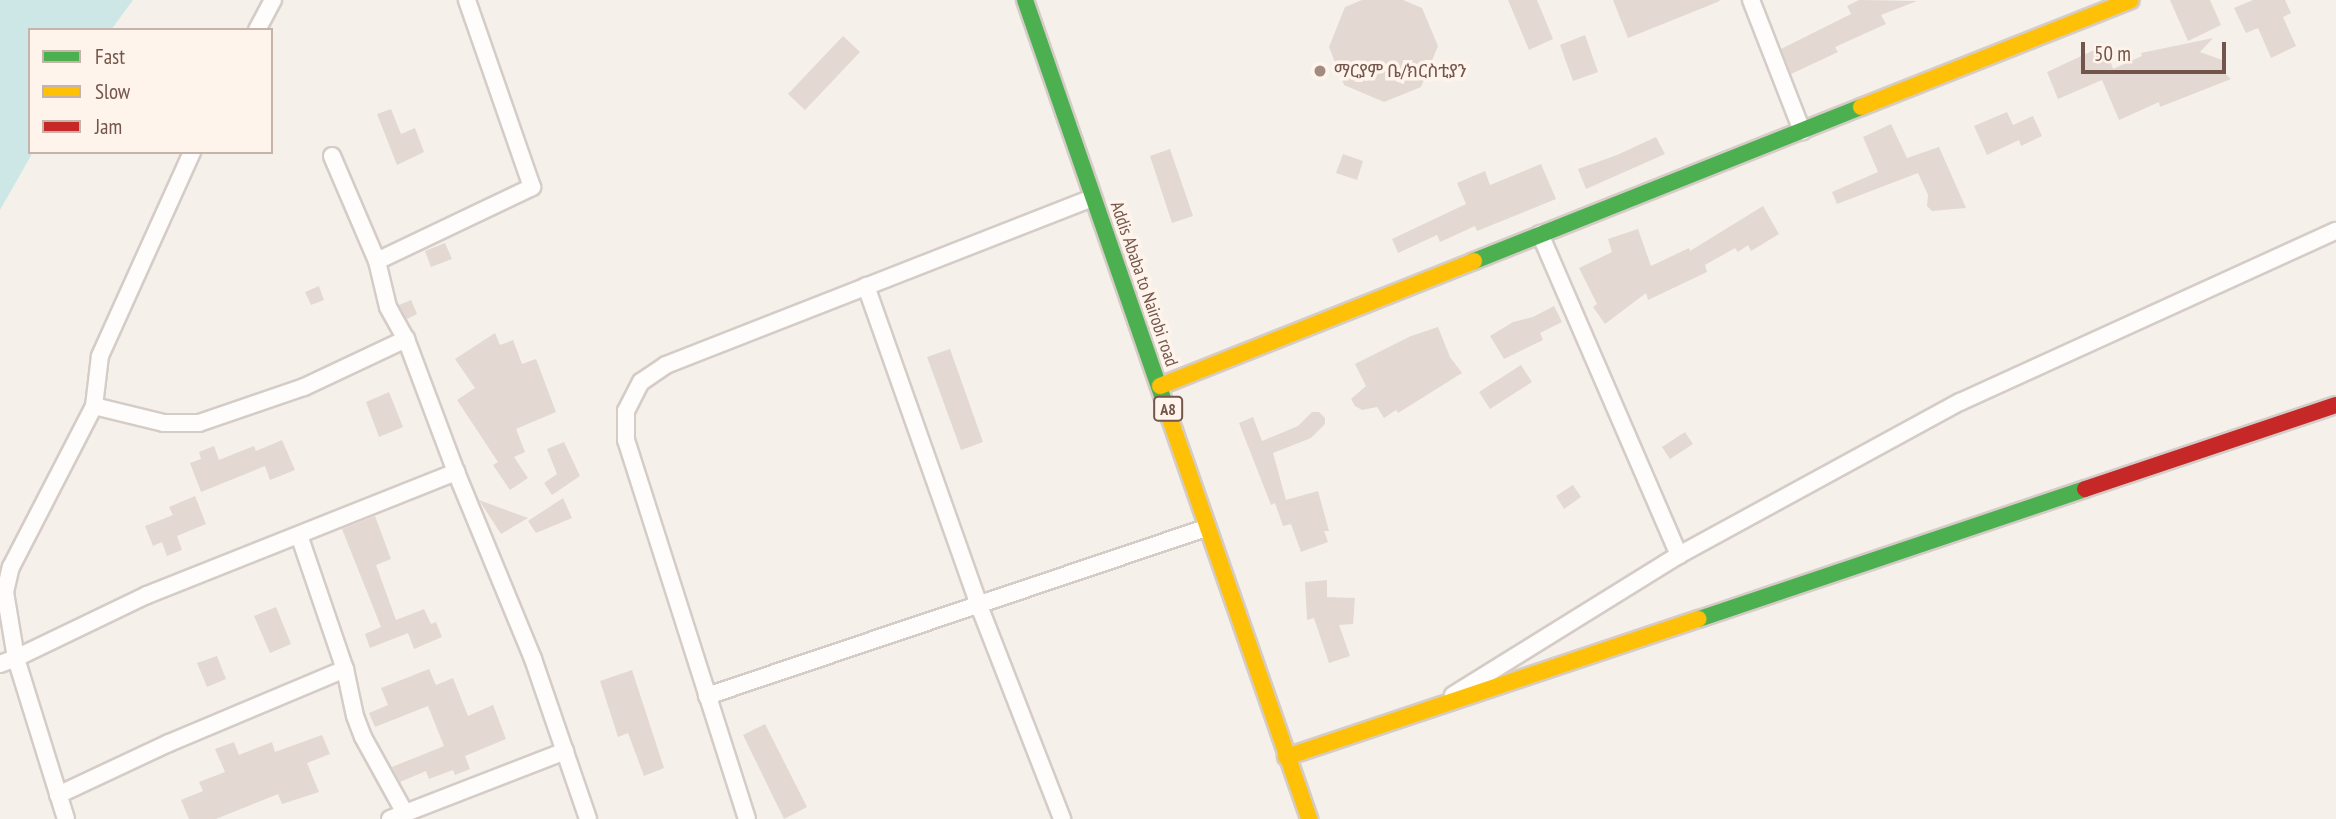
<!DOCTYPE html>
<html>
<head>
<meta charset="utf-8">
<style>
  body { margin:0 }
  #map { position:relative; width:2336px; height:819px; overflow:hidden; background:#f6f0ea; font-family:"PT Sans Narrow","Noto Sans Ethiopic",sans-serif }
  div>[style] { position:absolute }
  .water>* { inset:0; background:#cce7e6 }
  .building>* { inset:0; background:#e3d8d2 }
  .roads { filter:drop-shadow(2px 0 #d5ccc7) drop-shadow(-2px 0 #d5ccc7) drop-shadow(0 2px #d5ccc7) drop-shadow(0 -2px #d5ccc7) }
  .street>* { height:16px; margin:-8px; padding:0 8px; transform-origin:8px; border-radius:8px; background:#fefdfc }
  .fast>* { height:16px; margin:-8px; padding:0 8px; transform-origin:8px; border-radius:8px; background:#4caf50 }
  .slow>* { height:16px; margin:-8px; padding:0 8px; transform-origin:8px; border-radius:8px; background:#ffc107 }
  .jam>* { height:16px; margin:-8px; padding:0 8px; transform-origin:8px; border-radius:8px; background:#c62828 }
  .dots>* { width:19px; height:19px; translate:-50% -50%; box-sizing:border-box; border:4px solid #fef4eb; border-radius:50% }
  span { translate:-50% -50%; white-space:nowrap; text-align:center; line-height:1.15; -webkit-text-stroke:7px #fef4eb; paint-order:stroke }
  .shield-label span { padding:2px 5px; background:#fef4eb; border:2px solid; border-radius:5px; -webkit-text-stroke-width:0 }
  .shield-label { font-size:16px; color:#73554b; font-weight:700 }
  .poi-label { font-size:18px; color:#73554b }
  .left { translate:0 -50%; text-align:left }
  .street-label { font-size:18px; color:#73554b }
  .legend { position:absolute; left:28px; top:28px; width:245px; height:126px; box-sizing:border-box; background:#fef4eb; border:2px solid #c6b4ab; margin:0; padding:9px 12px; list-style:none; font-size:21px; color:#73554b }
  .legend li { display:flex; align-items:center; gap:14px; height:35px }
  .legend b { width:35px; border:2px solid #c6b4ab }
  .scale { position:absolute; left:2081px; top:42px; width:145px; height:32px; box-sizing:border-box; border:4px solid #73554b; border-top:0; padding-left:9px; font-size:21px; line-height:24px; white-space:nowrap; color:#73554b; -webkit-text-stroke:5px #fef4eb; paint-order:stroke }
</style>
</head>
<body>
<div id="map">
  <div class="water">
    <div style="clip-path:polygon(0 0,133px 0,111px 30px,30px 30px,30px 152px,33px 152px,0 210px)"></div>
  </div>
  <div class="building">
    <div style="clip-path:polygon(1362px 0,1403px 0,1422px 8px,1438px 46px,1421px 87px,1384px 102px,1344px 85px,1329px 47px,1345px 7px)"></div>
    <div style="clip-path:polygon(1508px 0,1537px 0,1553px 39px,1529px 50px)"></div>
    <div style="clip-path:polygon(1613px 0,1719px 0,1720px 1px,1628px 38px)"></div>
    <div style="clip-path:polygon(1859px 0,1917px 1px,1881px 15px,1886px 24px,1835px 47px,1838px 52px,1791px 74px,1781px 49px,1851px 14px,1847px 6px)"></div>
    <div style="clip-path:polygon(2170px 0,2210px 0,2221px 25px,2188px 41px)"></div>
    <div style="clip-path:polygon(2253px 0,2285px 0,2291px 13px,2283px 17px,2296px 46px,2271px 58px,2258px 28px,2246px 33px,2234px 8px)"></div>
    <div style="clip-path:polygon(1585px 35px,1598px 72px,1573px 81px,1560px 45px)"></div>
    <div style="clip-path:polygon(843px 36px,860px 52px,805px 110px,788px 94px)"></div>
    <div style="clip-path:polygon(2213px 38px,2200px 52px,2225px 61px,2222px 71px,2231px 79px,2160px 107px,2159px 102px,2119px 120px,2102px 80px,2058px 99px,2047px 72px,2105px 45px,2113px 69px,2142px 56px,2141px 53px)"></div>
    <div style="clip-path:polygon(391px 109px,401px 134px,415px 128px,424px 152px,397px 165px,377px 114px)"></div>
    <div style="clip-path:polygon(2007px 112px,2013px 125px,2033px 116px,2042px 136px,2021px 146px,2019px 140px,1987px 155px,1974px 126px)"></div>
    <div style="clip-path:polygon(1891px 124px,1907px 158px,1939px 147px,1966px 208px,1932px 211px,1927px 206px,1928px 195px,1918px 173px,1837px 204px,1832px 192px,1878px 172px,1863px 137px)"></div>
    <div style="clip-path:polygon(1656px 137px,1665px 154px,1586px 189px,1578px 169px,1617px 155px)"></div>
    <div style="clip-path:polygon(1170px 149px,1193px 216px,1172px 223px,1150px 156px)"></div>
    <div style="clip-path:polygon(1343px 154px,1363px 161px,1357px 180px,1336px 173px)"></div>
    <div style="clip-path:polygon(1541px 164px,1556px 199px,1477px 231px,1475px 226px,1440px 242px,1437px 235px,1398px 253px,1392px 239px,1466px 204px,1457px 183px,1485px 171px,1490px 185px)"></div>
    <div style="clip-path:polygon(1763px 206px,1779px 234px,1751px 251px,1748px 245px,1738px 252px,1735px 248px,1705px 265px,1707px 272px,1648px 300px,1646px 293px,1605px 324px,1593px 307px,1597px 304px,1579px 268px,1612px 252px,1608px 239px,1638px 229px,1651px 266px,1689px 248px,1690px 251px)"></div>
    <div style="clip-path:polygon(445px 243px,452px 259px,431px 267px,425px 251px)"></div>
    <div style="clip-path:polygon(319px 286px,324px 300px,311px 305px,305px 292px)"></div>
    <div style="clip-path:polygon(411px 300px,417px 314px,407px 319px,399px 305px)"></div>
    <div style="clip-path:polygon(1554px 306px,1562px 322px,1540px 333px,1543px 340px,1504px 359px,1490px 336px,1513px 322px,1533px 317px)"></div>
    <div style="clip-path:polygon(1438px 327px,1450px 357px,1462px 373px,1398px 413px,1396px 410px,1384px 418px,1377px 407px,1362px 410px,1355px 406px,1351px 399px,1366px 386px,1355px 364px,1411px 336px)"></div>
    <div style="clip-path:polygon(495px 333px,500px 345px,513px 340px,522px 364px,536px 359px,556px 412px,516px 429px,525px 452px,514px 457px,528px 478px,510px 490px,493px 465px,498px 462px,457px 400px,475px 388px,455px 359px)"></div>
    <div style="clip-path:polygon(950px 349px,983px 442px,961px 450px,927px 357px)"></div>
    <div style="clip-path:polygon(1521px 365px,1532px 382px,1490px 409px,1479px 392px)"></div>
    <div style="clip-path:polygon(389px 392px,403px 427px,379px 437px,366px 402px)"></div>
    <div style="clip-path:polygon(1312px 412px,1319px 412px,1325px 418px,1325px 424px,1311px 438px,1273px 453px,1286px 500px,1282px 501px,1318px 491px,1329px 531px,1324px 531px,1328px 542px,1301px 552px,1291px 524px,1283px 526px,1275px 503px,1271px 505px,1239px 423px,1253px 417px,1262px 441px,1298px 426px)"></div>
    <div style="clip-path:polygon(1685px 432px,1693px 444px,1670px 459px,1662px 447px)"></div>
    <div style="clip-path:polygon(282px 440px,295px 470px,270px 480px,265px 466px,201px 492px,190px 463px,201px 459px,199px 452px,214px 446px,219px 460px,254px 446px,256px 451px)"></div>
    <div style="clip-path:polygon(564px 442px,580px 476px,552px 495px,544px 483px,557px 474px,547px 449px)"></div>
    <div style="clip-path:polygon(1573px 485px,1581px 497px,1564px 509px,1556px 496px)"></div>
    <div style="clip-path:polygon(195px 496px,206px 524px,177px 536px,182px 550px,167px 556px,162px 542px,153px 546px,145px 526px,173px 515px,169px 507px)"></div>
    <div style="clip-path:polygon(563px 498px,572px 518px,536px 533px,528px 521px)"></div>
    <div style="clip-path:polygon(479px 500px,528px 518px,501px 534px)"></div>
    <div style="clip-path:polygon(375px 516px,391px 559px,376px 565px,396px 620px,424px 609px,431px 624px,436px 622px,442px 637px,414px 649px,408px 633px,370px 648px,365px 634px,381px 627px,342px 529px)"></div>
    <div style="clip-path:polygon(1327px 580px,1327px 597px,1355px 598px,1353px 624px,1339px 625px,1350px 656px,1329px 663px,1314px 618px,1307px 620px,1305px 582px)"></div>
    <div style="clip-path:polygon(276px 607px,291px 644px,270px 653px,254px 616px)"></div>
    <div style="clip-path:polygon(217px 656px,226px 679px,207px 687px,197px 663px)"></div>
    <div style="clip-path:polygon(429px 669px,436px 685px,453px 678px,468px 716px,493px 705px,506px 739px,465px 756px,470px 769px,455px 775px,453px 770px,429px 779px,426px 771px,400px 782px,392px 767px,444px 746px,428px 706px,375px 727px,369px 713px,388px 705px,381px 688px)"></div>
    <div style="clip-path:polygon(632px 670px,664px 768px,644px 776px,628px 733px,618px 737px,600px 681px)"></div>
    <div style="clip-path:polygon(765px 724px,807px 807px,784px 819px,743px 735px)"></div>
    <div style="clip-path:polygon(322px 735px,330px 754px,307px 763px,319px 792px,282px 804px,278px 794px,216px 819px,189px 819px,181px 800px,203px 791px,199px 782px,225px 772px,215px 749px,234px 742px,239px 755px,272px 742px,275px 752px)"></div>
  </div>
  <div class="roads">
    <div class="street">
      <div style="left:1751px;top:0;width:141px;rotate:68.7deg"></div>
      <div style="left:257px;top:30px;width:34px;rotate:-62deg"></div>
      <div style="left:332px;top:156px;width:114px;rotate:66.8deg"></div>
      <div style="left:377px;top:261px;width:47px;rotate:76.6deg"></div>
      <div style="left:388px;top:307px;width:37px;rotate:61deg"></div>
      <div style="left:406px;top:339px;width:142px;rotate:69.4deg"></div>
      <div style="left:456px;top:472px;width:202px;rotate:67.6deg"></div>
      <div style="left:533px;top:659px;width:169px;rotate:71deg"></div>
      <div style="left:1540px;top:234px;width:350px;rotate:66.6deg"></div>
      <div style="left:377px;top:261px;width:172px;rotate:-25.5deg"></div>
      <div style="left:532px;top:187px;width:198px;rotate:-109.2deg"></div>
      <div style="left:866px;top:286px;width:336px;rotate:70.5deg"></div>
      <div style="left:978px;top:603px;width:232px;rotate:68.7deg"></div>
      <div style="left:94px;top:406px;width:72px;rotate:13.7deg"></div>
      <div style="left:164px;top:423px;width:35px"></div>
      <div style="left:199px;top:423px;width:111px;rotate:-18.9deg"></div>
      <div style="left:304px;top:387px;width:113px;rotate:-25.2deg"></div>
      <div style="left:299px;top:535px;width:142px;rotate:71.1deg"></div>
      <div style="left:345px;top:669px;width:48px;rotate:78deg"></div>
      <div style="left:355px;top:716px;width:22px;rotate:69deg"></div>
      <div style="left:363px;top:737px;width:87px;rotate:61.1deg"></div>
      <div style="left:0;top:599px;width:9px;rotate:-54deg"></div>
      <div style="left:5px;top:592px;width:26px;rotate:-77deg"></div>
      <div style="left:11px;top:567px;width:181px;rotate:-62.7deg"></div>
      <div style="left:94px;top:406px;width:50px;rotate:-83.2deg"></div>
      <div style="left:100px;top:356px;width:224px;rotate:-65.7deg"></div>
      <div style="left:0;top:664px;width:17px;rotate:-21deg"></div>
      <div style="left:16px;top:658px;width:67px;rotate:-99.5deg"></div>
      <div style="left:1453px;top:695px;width:266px;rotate:-31.8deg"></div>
      <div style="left:1679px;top:555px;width:320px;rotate:-28.6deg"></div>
      <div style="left:1960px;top:402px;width:413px;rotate:-24.5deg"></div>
      <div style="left:707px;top:696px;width:527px;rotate:-18.61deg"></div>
      <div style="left:58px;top:795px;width:123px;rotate:-25.1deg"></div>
      <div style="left:169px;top:743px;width:191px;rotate:-22.8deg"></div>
      <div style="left:66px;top:819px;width:169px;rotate:-107.3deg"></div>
      <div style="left:16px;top:658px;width:145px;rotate:-25.7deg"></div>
      <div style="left:147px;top:595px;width:333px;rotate:-21.7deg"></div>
      <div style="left:390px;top:819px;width:188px;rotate:-21.2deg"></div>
      <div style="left:747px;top:819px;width:398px;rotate:-107.7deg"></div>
      <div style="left:626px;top:440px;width:29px;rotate:-90deg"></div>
      <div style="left:626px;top:411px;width:33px;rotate:-63deg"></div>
      <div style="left:641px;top:382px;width:30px;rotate:-34deg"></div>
      <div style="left:666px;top:365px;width:458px;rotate:-21.4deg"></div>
    </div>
    <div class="fast">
      <div style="left:1025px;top:0;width:440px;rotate:70.9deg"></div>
      <div style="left:1474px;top:261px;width:417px;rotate:-21.7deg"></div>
      <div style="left:1699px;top:619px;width:407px;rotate:-18.6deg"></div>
    </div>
    <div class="slow">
      <div style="left:1861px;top:107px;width:290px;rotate:-21.6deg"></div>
      <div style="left:1160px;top:386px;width:338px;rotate:-21.7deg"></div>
      <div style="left:1169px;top:416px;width:427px;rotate:70.8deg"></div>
      <div style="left:1286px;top:757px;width:435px;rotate:-18.5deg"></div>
    </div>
    <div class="jam">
      <div style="left:2085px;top:489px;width:265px;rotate:-18.5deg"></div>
    </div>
  </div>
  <div class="dots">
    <div style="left:1320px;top:71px;background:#a18b83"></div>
  </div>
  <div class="shield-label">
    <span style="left:1168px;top:409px">A8</span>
  </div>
  <div class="poi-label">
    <span class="left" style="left:1334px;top:71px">ማርያም ቤ/ክርስቲያን</span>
  </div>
  <div class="street-label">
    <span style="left:1144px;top:284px;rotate:71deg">Addis Ababa to Nairobi road</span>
  </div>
  <ul class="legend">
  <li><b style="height:9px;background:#4caf50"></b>Fast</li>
  <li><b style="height:9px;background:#ffc107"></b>Slow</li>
  <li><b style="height:9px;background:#c62828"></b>Jam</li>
  </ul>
  <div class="scale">50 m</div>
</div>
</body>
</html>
